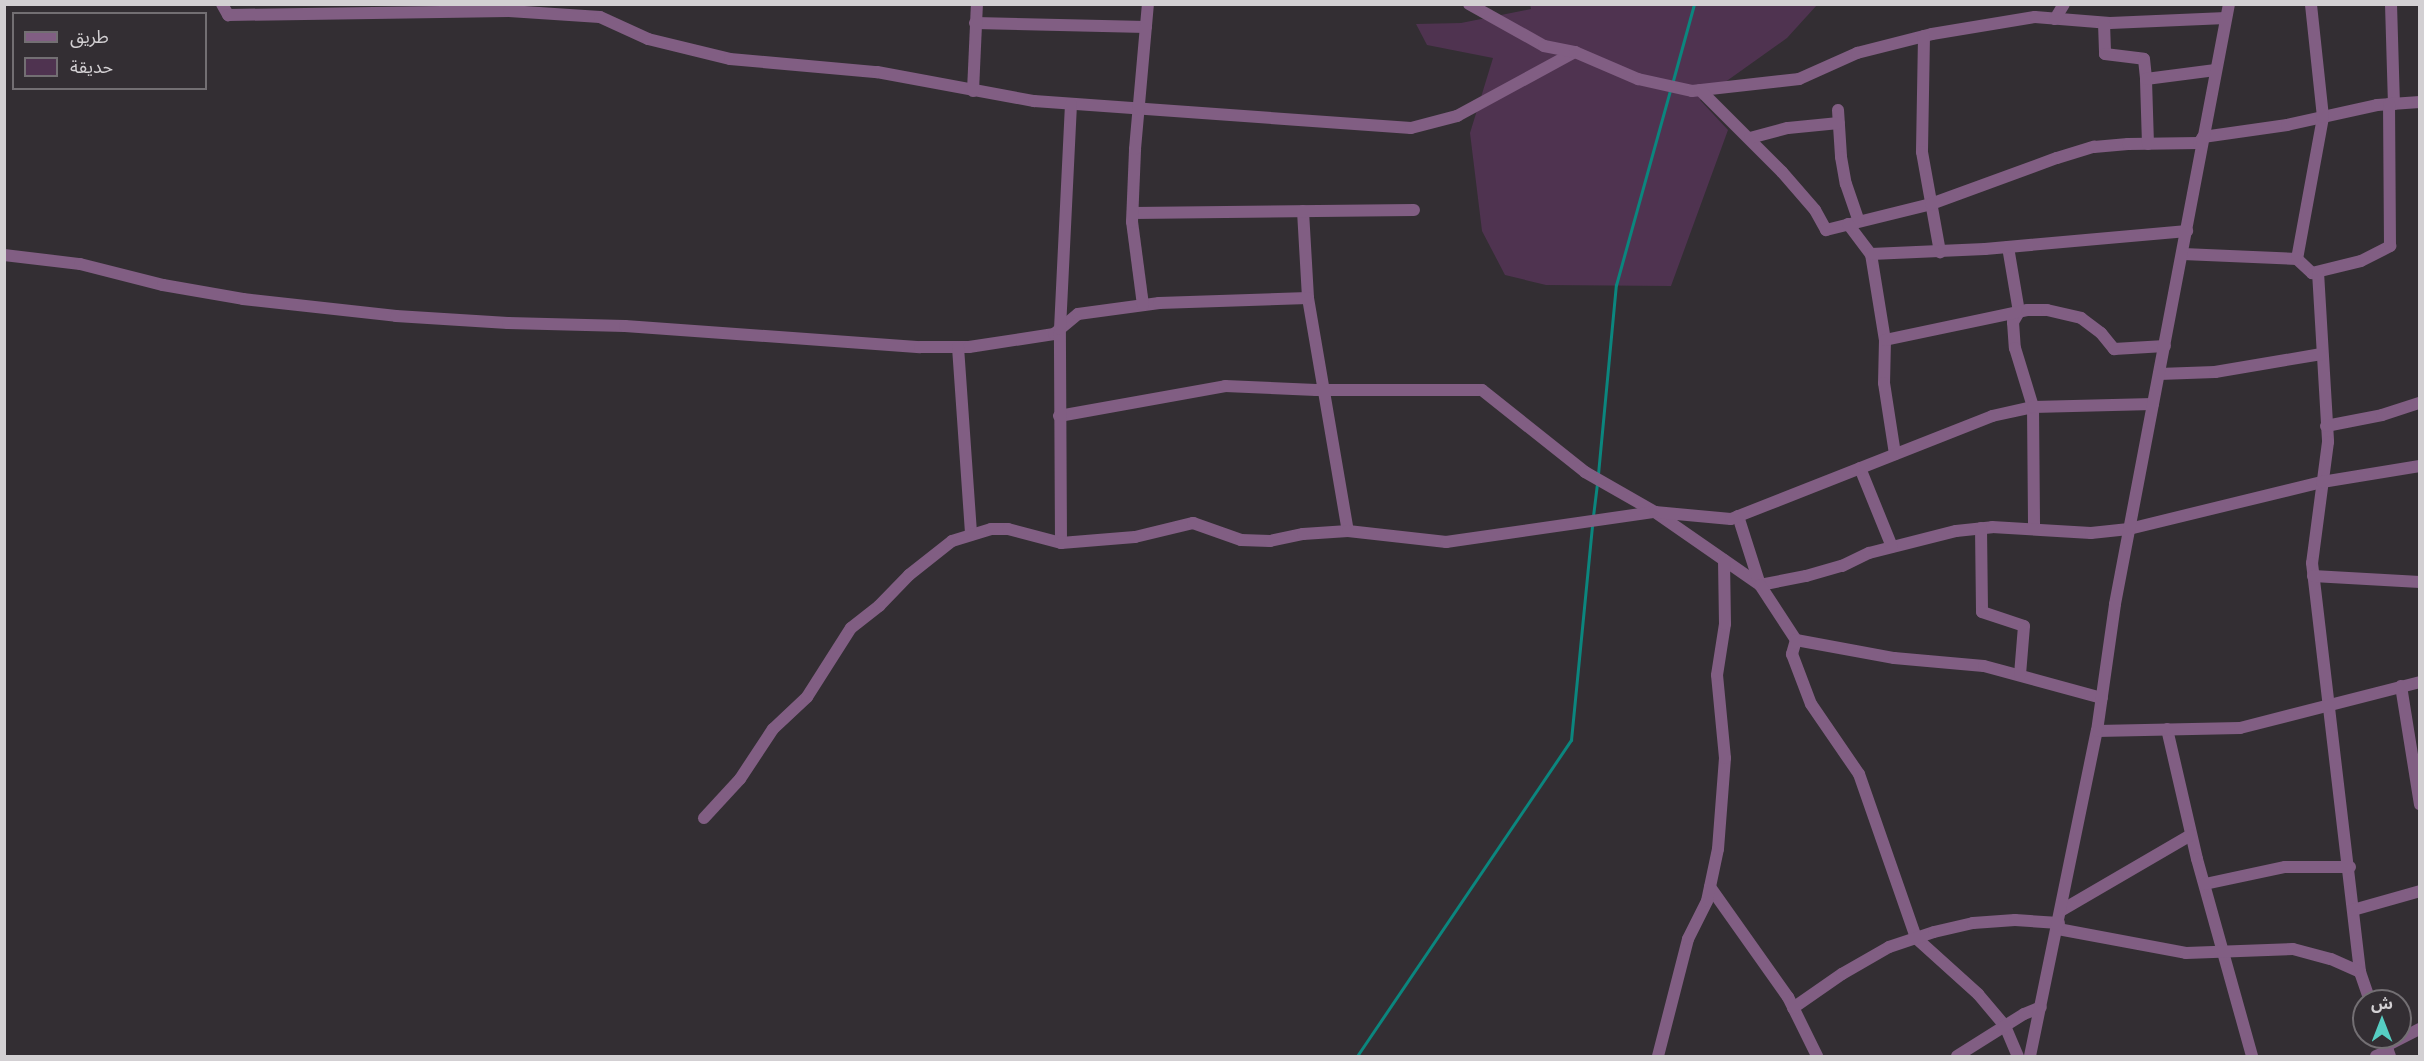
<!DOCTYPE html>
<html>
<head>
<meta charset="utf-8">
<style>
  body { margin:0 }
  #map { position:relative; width:2424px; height:1061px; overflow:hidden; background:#332e33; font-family:Commissioner,"Noto Sans Arabic",sans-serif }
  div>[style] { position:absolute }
  .green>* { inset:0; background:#4f3350 }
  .stream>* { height:3px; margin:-1.5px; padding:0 1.5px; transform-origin:1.5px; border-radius:1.5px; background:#0b867e }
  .minor>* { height:12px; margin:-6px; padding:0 6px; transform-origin:6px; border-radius:6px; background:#815e83 }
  span { translate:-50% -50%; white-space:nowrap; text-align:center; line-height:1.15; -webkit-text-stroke:4.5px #332e33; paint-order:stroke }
  .frame { position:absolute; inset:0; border:6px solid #d3d0d3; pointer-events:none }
  .legend { position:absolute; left:12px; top:12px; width:195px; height:78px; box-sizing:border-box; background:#332e33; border:2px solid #736f73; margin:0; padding:8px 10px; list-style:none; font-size:18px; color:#d3d0d3 }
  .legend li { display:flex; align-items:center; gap:12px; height:30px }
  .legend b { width:30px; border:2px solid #736f73 }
  .north { position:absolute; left:2352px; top:989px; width:60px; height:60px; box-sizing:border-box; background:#332e33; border:2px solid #736f73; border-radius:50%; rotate:0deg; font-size:16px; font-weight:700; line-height:24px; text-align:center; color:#d3d0d3 }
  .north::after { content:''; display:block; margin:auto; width:21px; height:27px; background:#56cec3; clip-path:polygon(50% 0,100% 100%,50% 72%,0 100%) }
</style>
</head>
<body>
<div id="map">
  <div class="green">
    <div style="clip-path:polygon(1530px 4px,1817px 5px,1787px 38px,1700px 100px,1728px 130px,1671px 286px,1546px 285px,1505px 275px,1482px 231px,1470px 133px,1493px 58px,1427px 45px,1416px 24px,1461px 23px,1531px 9px)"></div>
  </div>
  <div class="stream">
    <div style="left:1672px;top:84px;width:83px;rotate:-74.6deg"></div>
    <div style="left:1598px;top:474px;width:190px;rotate:-84.6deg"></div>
    <div style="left:1616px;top:285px;width:202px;rotate:-74.5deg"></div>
    <div style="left:1593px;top:516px;width:32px;rotate:-83deg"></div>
    <div style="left:1357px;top:1056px;width:382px;rotate:-55.9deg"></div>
    <div style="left:1571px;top:740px;width:215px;rotate:-84.4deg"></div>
  </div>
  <div class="minor">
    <div style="left:222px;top:4px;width:13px;rotate:61deg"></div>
    <div style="left:228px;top:15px;width:281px;rotate:-0.8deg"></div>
    <div style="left:509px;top:11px;width:91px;rotate:3.8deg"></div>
    <div style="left:600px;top:17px;width:53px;rotate:24.6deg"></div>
    <div style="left:648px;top:39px;width:84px;rotate:13.7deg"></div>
    <div style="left:730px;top:59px;width:148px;rotate:5.1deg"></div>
    <div style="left:877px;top:72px;width:160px;rotate:10.5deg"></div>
    <div style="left:1034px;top:101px;width:378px;rotate:4.1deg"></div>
    <div style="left:1411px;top:128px;width:48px;rotate:-14.6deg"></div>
    <div style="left:1457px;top:116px;width:134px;rotate:-28.5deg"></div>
    <div style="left:1469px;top:4px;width:86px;rotate:29.2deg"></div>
    <div style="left:1544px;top:46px;width:32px;rotate:11deg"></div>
    <div style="left:1575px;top:52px;width:69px;rotate:23.2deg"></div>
    <div style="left:1638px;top:79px;width:55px;rotate:12.5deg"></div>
    <div style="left:1692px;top:91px;width:108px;rotate:-6.4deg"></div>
    <div style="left:1799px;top:79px;width:64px;rotate:-24.1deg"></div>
    <div style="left:1857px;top:53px;width:77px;rotate:-14.2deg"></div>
    <div style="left:1932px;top:34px;width:104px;rotate:-9.4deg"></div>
    <div style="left:2035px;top:17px;width:75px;rotate:4.6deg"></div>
    <div style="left:2110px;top:23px;width:116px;rotate:-2.5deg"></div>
    <div style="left:2391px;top:4px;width:100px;rotate:88.3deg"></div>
    <div style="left:2055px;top:19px;width:17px;rotate:-59deg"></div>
    <div style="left:975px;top:23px;width:171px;rotate:1.3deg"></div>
    <div style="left:2104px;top:23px;width:31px;rotate:88deg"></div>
    <div style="left:2105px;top:54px;width:39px;rotate:7deg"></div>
    <div style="left:2144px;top:59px;width:20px;rotate:84deg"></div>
    <div style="left:1924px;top:36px;width:116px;rotate:91deg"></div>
    <div style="left:1922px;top:152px;width:102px;rotate:79.8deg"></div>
    <div style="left:1700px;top:90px;width:116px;rotate:45deg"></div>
    <div style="left:1782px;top:172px;width:50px;rotate:49deg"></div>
    <div style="left:1815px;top:210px;width:23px;rotate:61deg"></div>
    <div style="left:1826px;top:230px;width:108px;rotate:-13.9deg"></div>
    <div style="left:1931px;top:204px;width:134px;rotate:-20.1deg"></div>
    <div style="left:2057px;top:158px;width:39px;rotate:-17deg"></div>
    <div style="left:2094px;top:147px;width:34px;rotate:-5deg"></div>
    <div style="left:2128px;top:144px;width:71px;rotate:-0.8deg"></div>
    <div style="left:2199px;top:143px;width:7px;rotate:-56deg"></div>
    <div style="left:2203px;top:137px;width:85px;rotate:-8.1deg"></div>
    <div style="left:2287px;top:125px;width:92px;rotate:-12.5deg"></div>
    <div style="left:2377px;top:105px;width:43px;rotate:-4deg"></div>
    <div style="left:973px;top:91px;width:87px;rotate:-87.4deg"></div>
    <div style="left:1838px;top:110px;width:47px;rotate:86.3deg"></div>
    <div style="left:1841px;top:157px;width:27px;rotate:80deg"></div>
    <div style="left:1846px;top:184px;width:39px;rotate:71deg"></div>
    <div style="left:1750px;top:138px;width:39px;rotate:-15deg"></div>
    <div style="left:1788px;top:128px;width:51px;rotate:-5.6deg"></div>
    <div style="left:2148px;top:144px;width:65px;rotate:-91.8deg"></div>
    <div style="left:2146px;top:79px;width:70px;rotate:-7.4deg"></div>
    <div style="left:1303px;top:211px;width:87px;rotate:86.7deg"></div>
    <div style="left:1308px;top:298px;width:236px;rotate:80.3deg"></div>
    <div style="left:1133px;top:213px;width:281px;rotate:-0.6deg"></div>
    <div style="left:1848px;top:224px;width:38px;rotate:53deg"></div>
    <div style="left:1871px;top:254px;width:87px;rotate:80.8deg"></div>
    <div style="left:1885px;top:340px;width:43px;rotate:91.3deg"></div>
    <div style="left:1884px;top:383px;width:72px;rotate:81.2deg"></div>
    <div style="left:2008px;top:247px;width:66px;rotate:80.4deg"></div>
    <div style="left:2019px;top:312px;width:12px;rotate:121deg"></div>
    <div style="left:2013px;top:322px;width:26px;rotate:86deg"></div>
    <div style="left:2015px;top:348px;width:62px;rotate:73deg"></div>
    <div style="left:2033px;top:407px;width:122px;rotate:89.5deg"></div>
    <div style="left:1871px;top:254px;width:114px;rotate:-2.5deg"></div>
    <div style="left:1985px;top:249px;width:203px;rotate:-5.1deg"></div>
    <div style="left:2183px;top:254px;width:114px;rotate:2.5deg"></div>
    <div style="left:2297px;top:259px;width:21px;rotate:43deg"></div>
    <div style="left:2312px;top:273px;width:50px;rotate:-13.8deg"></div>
    <div style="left:2361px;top:261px;width:33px;rotate:-27deg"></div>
    <div style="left:2390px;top:246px;width:142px;rotate:-90.4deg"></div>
    <div style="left:4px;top:255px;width:77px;rotate:6.8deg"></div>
    <div style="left:80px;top:264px;width:86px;rotate:14.2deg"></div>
    <div style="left:163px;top:285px;width:81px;rotate:9.9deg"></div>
    <div style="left:243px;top:299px;width:154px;rotate:6.3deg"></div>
    <div style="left:396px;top:316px;width:112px;rotate:3.6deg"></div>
    <div style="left:508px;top:323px;width:117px;rotate:1.5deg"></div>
    <div style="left:625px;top:326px;width:296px;rotate:4.1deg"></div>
    <div style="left:920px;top:347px;width:49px"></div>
    <div style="left:969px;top:347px;width:86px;rotate:-8.7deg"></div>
    <div style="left:1054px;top:334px;width:31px;rotate:-40deg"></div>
    <div style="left:1078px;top:314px;width:82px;rotate:-7.7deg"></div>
    <div style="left:1159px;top:303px;width:149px;rotate:-1.9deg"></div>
    <div style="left:2297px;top:259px;width:144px;rotate:-79.6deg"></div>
    <div style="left:2323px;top:117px;width:114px;rotate:-96.1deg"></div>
    <div style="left:2318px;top:272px;width:170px;rotate:86.6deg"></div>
    <div style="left:2328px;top:442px;width:122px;rotate:97.5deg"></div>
    <div style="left:2312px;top:563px;width:412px;rotate:83.3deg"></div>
    <div style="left:2360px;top:972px;width:31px;rotate:71deg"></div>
    <div style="left:1143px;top:305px;width:84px;rotate:-97.5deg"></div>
    <div style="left:1132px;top:222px;width:73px;rotate:-87.6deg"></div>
    <div style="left:1135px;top:149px;width:146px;rotate:-84.9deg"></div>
    <div style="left:1885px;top:340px;width:145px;rotate:-11.9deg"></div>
    <div style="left:2027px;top:310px;width:20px"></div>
    <div style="left:2047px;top:310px;width:35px;rotate:13deg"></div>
    <div style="left:2081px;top:318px;width:25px;rotate:37deg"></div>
    <div style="left:2101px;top:333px;width:21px;rotate:51deg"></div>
    <div style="left:2114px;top:349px;width:51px;rotate:-3.4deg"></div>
    <div style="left:958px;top:347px;width:188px;rotate:86deg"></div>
    <div style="left:2159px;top:374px;width:56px;rotate:-2deg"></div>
    <div style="left:2215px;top:372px;width:108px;rotate:-9.6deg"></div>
    <div style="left:1059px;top:416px;width:169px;rotate:-10.2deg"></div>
    <div style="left:1225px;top:386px;width:91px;rotate:2.5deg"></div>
    <div style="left:1316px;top:390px;width:166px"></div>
    <div style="left:1482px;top:390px;width:132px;rotate:38.5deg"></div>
    <div style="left:1585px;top:472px;width:81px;rotate:29.7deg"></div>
    <div style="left:1655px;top:512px;width:128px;rotate:34.8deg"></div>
    <div style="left:1760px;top:585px;width:47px;rotate:-11.1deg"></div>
    <div style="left:1806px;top:576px;width:37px;rotate:-16deg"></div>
    <div style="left:1842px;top:566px;width:30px;rotate:-26deg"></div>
    <div style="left:1869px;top:553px;width:90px;rotate:-14.2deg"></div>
    <div style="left:1956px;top:531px;width:36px;rotate:-6deg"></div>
    <div style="left:1992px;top:527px;width:99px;rotate:3.5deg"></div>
    <div style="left:2091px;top:533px;width:38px;rotate:-6deg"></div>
    <div style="left:2129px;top:529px;width:199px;rotate:-13.7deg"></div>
    <div style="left:2322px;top:482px;width:99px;rotate:-9.3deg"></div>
    <div style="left:2326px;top:426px;width:57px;rotate:-11.1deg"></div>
    <div style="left:2382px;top:415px;width:40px;rotate:-18deg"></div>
    <div style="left:1860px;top:468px;width:85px;rotate:67.9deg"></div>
    <div style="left:1738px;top:516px;width:72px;rotate:72.3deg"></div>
    <div style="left:1760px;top:585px;width:66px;rotate:56.8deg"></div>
    <div style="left:1796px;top:640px;width:100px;rotate:10.4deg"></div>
    <div style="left:1894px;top:658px;width:90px;rotate:5.1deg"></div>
    <div style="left:1984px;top:666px;width:122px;rotate:15.2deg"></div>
    <div style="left:1981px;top:528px;width:84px;rotate:89.3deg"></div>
    <div style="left:1982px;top:612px;width:44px;rotate:18.4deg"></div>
    <div style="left:2024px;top:626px;width:49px;rotate:94.7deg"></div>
    <div style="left:1061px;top:543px;width:214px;rotate:-90.3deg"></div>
    <div style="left:1060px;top:329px;width:225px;rotate:-87.2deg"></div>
    <div style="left:2313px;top:576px;width:107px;rotate:3.2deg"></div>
    <div style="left:1796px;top:640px;width:15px;rotate:106deg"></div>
    <div style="left:1792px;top:654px;width:53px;rotate:69.2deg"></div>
    <div style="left:1811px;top:704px;width:85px;rotate:55.6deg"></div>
    <div style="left:1859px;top:774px;width:174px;rotate:70.8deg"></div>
    <div style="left:1916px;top:938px;width:84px;rotate:42.1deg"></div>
    <div style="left:1978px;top:994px;width:42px;rotate:49.8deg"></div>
    <div style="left:2005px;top:1026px;width:33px;rotate:67deg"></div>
    <div style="left:2401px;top:686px;width:120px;rotate:80.9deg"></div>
    <div style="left:2167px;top:729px;width:133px;rotate:77deg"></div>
    <div style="left:2197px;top:859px;width:205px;rotate:74.4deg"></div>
    <div style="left:2097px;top:731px;width:143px;rotate:-1.2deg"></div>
    <div style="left:2240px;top:728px;width:186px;rotate:-14.3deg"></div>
    <div style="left:704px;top:818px;width:53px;rotate:-47.3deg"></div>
    <div style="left:740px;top:779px;width:60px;rotate:-56.6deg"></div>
    <div style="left:773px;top:729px;width:47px;rotate:-43.3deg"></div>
    <div style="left:807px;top:697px;width:82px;rotate:-57.5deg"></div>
    <div style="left:851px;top:628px;width:36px;rotate:-38deg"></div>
    <div style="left:879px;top:606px;width:43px;rotate:-45.9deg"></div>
    <div style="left:909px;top:575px;width:55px;rotate:-38.3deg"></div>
    <div style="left:952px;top:541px;width:41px;rotate:-17.1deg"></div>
    <div style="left:991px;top:529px;width:17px"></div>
    <div style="left:1008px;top:529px;width:55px;rotate:14.8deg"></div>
    <div style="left:1061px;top:543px;width:74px;rotate:-4.6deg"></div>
    <div style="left:1135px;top:537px;width:60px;rotate:-13.6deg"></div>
    <div style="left:1193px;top:523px;width:51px;rotate:19.5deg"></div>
    <div style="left:1241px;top:540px;width:29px;rotate:2deg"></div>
    <div style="left:1270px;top:541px;width:34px;rotate:-12deg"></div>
    <div style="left:1303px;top:534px;width:45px;rotate:-3.8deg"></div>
    <div style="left:1348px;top:531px;width:99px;rotate:6.4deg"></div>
    <div style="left:1446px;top:542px;width:211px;rotate:-8.2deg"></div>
    <div style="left:1655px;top:512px;width:76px;rotate:5.3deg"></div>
    <div style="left:1731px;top:519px;width:281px;rotate:-21.5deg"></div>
    <div style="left:1992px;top:416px;width:42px;rotate:-12.4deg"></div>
    <div style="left:2033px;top:407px;width:120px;rotate:-1.4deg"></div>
    <div style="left:2205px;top:884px;width:82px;rotate:-12deg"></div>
    <div style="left:2285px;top:867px;width:65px"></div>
    <div style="left:1710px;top:887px;width:135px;rotate:54.7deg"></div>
    <div style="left:1788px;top:997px;width:66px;rotate:63.8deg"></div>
    <div style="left:2062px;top:910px;width:149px;rotate:-30.2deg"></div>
    <div style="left:2353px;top:910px;width:70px;rotate:-15.8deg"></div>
    <div style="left:2058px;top:929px;width:130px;rotate:10.6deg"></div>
    <div style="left:2186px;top:953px;width:107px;rotate:-2.1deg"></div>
    <div style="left:2293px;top:949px;width:39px;rotate:15deg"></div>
    <div style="left:2331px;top:959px;width:32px;rotate:24deg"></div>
    <div style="left:1793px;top:1008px;width:60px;rotate:-34.8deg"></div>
    <div style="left:1842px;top:974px;width:54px;rotate:-29.9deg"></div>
    <div style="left:1889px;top:947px;width:47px;rotate:-18.4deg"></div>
    <div style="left:1934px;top:932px;width:40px;rotate:-13deg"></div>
    <div style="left:1973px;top:923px;width:42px;rotate:-4.1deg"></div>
    <div style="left:2015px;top:920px;width:44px;rotate:3.9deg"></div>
    <div style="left:2383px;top:1037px;width:20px;rotate:70deg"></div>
    <div style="left:2386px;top:1046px;width:38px;rotate:-27deg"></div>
    <div style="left:1658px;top:1056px;width:121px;rotate:-75.6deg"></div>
    <div style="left:1688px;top:939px;width:42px;rotate:-63.4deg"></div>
    <div style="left:1707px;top:901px;width:53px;rotate:-78.1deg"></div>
    <div style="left:1718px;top:849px;width:91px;rotate:-85.6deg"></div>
    <div style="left:1725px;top:758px;width:83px;rotate:-95.5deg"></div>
    <div style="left:1717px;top:675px;width:52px;rotate:-81.1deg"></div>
    <div style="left:1725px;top:624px;width:64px;rotate:-90.9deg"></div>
    <div style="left:1957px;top:1056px;width:79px;rotate:-32.1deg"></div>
    <div style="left:2024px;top:1014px;width:18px;rotate:-22deg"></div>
    <div style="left:2030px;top:1056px;width:332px;rotate:-78.4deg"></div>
    <div style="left:2097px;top:731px;width:128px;rotate:-81.9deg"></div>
    <div style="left:2115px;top:604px;width:611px;rotate:-79.24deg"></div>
    <div style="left:2376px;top:1056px;width:13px;rotate:-23deg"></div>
  </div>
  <div class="frame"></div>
  <ul class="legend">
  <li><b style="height:8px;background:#815e83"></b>طريق</li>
  <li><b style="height:16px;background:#4f3350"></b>حديقة</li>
  </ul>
  <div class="north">ش</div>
</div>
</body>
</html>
